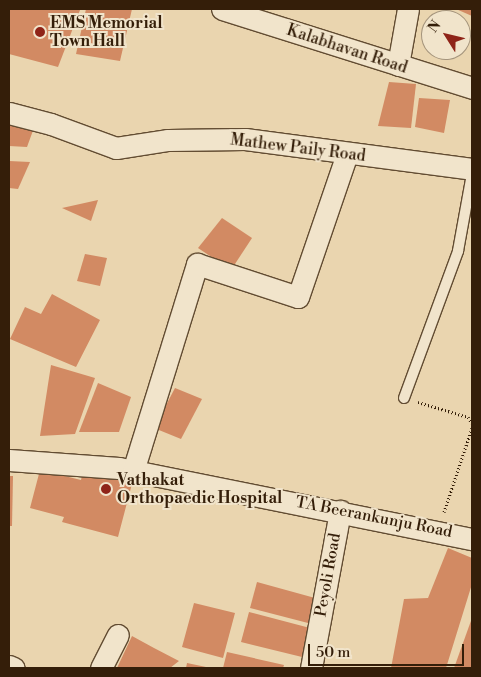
<!DOCTYPE html>
<html>
<head>
<meta charset="utf-8">
<style>
  body { margin:0 }
  #map { position:relative; width:481px; height:677px; overflow:hidden; background:#ead5af; font-family:"Libre Bodoni",serif }
  div>[style] { position:absolute }
  .building>* { inset:0; background:#d28a63 }
  .path>* { height:3px; margin-top:-1.5px; transform-origin:0; background:repeating-linear-gradient(90deg,#341e09 0 1px,transparent 0 3.5px) }
  .roads { filter:drop-shadow(1px 0 #624c32) drop-shadow(-1px 0 #624c32) drop-shadow(0 1px #624c32) drop-shadow(0 -1px #624c32) }
  .service>* { height:10px; margin:-5px; padding:0 5px; transform-origin:5px; border-radius:5px; background:#f1e4cb }
  .minor>* { height:21px; margin:-10.5px; padding:0 10.5px; transform-origin:10.5px; border-radius:10.5px; background:#f1e4cb }
  .dots>* { width:14px; height:14px; translate:-50% -50%; box-sizing:border-box; border:2px solid #f1e4cb; border-radius:50% }
  span { translate:-50% -50%; white-space:nowrap; text-align:center; line-height:1.15; -webkit-text-stroke:4px #f1e4cb; paint-order:stroke }
  .poi-label { font-size:16px; color:#341e09; font-weight:700 }
  .left { translate:0 -50%; text-align:left }
  .street-label { font-size:16px; color:#341e09 }
  .frame { position:absolute; inset:0; border:10px solid #341e09; pointer-events:none }
  .north { position:absolute; left:421px; top:10px; width:50px; height:50px; box-sizing:border-box; background:#f1e4cb; border:1px solid #a5957d; border-radius:50%; rotate:306deg; font-size:14px; font-weight:700; line-height:20px; text-align:center; color:#341e09 }
  .north::after { content:''; display:block; margin:auto; width:18px; height:22px; background:#8f2418; clip-path:polygon(50% 0,100% 100%,50% 72%,0 100%) }
  .scale { position:absolute; left:308px; top:644px; width:156px; height:22px; box-sizing:border-box; border:2px solid #341e09; border-top:0; padding-left:6px; font-size:15px; line-height:18px; white-space:nowrap; color:#341e09; -webkit-text-stroke:4px #f1e4cb; paint-order:stroke }
</style>
</head>
<body>
<div id="map">
  <div class="building">
    <div style="clip-path:polygon(9px 9px,80px 10px,58px 67px,9px 54px)"></div>
    <div style="clip-path:polygon(86px 9px,132px 9px,120px 61px,76px 54px)"></div>
    <div style="clip-path:polygon(456px 9px,472px 9px,472px 16px)"></div>
    <div style="clip-path:polygon(389px 82px,416px 84px,411px 128px,378px 126px)"></div>
    <div style="clip-path:polygon(419px 98px,450px 100px,444px 133px,415px 127px)"></div>
    <div style="clip-path:polygon(9px 119px,35px 125px,27px 147px,9px 146px)"></div>
    <div style="clip-path:polygon(9px 161px,30px 162px,18px 189px,9px 188px)"></div>
    <div style="clip-path:polygon(98px 200px,91px 221px,62px 208px)"></div>
    <div style="clip-path:polygon(222px 218px,252px 238px,231px 270px,198px 248px)"></div>
    <div style="clip-path:polygon(85px 254px,107px 258px,100px 286px,77px 281px)"></div>
    <div style="clip-path:polygon(52px 294px,100px 320px,76px 367px,10px 339px,25px 307px,41px 314px)"></div>
    <div style="clip-path:polygon(51px 365px,95px 378px,75px 434px,40px 436px)"></div>
    <div style="clip-path:polygon(98px 383px,131px 397px,119px 432px,79px 432px)"></div>
    <div style="clip-path:polygon(175px 388px,202px 399px,181px 439px,154px 428px)"></div>
    <div style="clip-path:polygon(84px 467px,133px 480px,118px 537px,62px 522px,64px 517px,30px 508px,40px 470px,81px 480px)"></div>
    <div style="clip-path:polygon(9px 476px,13px 476px,12px 526px,9px 526px)"></div>
    <div style="clip-path:polygon(448px 548px,472px 558px,472px 584px,446px 668px,391px 668px,404px 599px,428px 598px)"></div>
    <div style="clip-path:polygon(257px 582px,315px 598px,308px 623px,250px 608px)"></div>
    <div style="clip-path:polygon(194px 603px,235px 613px,223px 658px,182px 647px)"></div>
    <div style="clip-path:polygon(249px 612px,310px 628px,302px 657px,241px 642px)"></div>
    <div style="clip-path:polygon(472px 618px,472px 668px,454px 668px)"></div>
    <div style="clip-path:polygon(132px 636px,154px 648px,179px 661px,170px 668px,117px 668px)"></div>
    <div style="clip-path:polygon(227px 652px,284px 665px,283px 668px,223px 668px)"></div>
    <div style="clip-path:polygon(187px 663px,206px 667px,206px 668px,186px 668px)"></div>
  </div>
  <div class="path">
    <div style="left:418px;top:402px;width:52px;rotate:16.7deg"></div>
    <div style="left:468px;top:417px;width:7px;rotate:56deg"></div>
    <div style="left:444px;top:512px;width:89px;rotate:-71.6deg"></div>
  </div>
  <div class="roads">
    <div class="service">
      <div style="left:404px;top:398px;width:157px;rotate:-69.8deg"></div>
      <div style="left:458px;top:251px;width:78px;rotate:-79.7deg"></div>
    </div>
    <div class="minor">
      <div style="left:222px;top:9px;width:262px;rotate:17.5deg"></div>
      <div style="left:398px;top:65px;width:57px;rotate:-79.9deg"></div>
      <div style="left:9px;top:113px;width:43px;rotate:14.7deg"></div>
      <div style="left:51px;top:124px;width:69px;rotate:20.3deg"></div>
      <div style="left:116px;top:148px;width:53px;rotate:-8.7deg"></div>
      <div style="left:168px;top:140px;width:77px;rotate:-0.7deg"></div>
      <div style="left:245px;top:139px;width:229px;rotate:7.5deg"></div>
      <div style="left:9px;top:460px;width:110px;rotate:4.2deg"></div>
      <div style="left:119px;top:468px;width:360px;rotate:11.4deg"></div>
      <div style="left:133px;top:471px;width:217px;rotate:-72.8deg"></div>
      <div style="left:197px;top:264px;width:106px;rotate:18.1deg"></div>
      <div style="left:298px;top:297px;width:151px;rotate:-71.1deg"></div>
      <div style="left:9px;top:666px;width:5px;rotate:22deg"></div>
      <div style="left:101px;top:668px;width:37px;rotate:-63deg"></div>
      <div style="left:311px;top:668px;width:160px;rotate:-79.5deg"></div>
    </div>
  </div>
  <div class="dots">
    <div style="left:40px;top:32px;background:#8f2418"></div>
    <div style="left:106px;top:489px;background:#8f2418"></div>
  </div>
  <div class="poi-label">
    <span class="left" style="left:50px;top:32px">EMS Memorial<br>Town Hall</span>
    <span class="left" style="left:117px;top:489px">Vathakat<br>Orthopaedic Hospital</span>
  </div>
  <div class="street-label">
    <span style="left:347px;top:49px;rotate:18deg">Kalabhavan Road</span>
    <span style="left:298px;top:148px;rotate:7deg">Mathew Paily Road</span>
    <span style="left:374px;top:517px;rotate:11deg">TA Beerankunju Road</span>
    <span style="left:328px;top:575px;rotate:-80deg">Peyoli Road</span>
  </div>
  <div class="frame"></div>
  <div class="north">N</div>
  <div class="scale">50 m</div>
</div>
</body>
</html>
